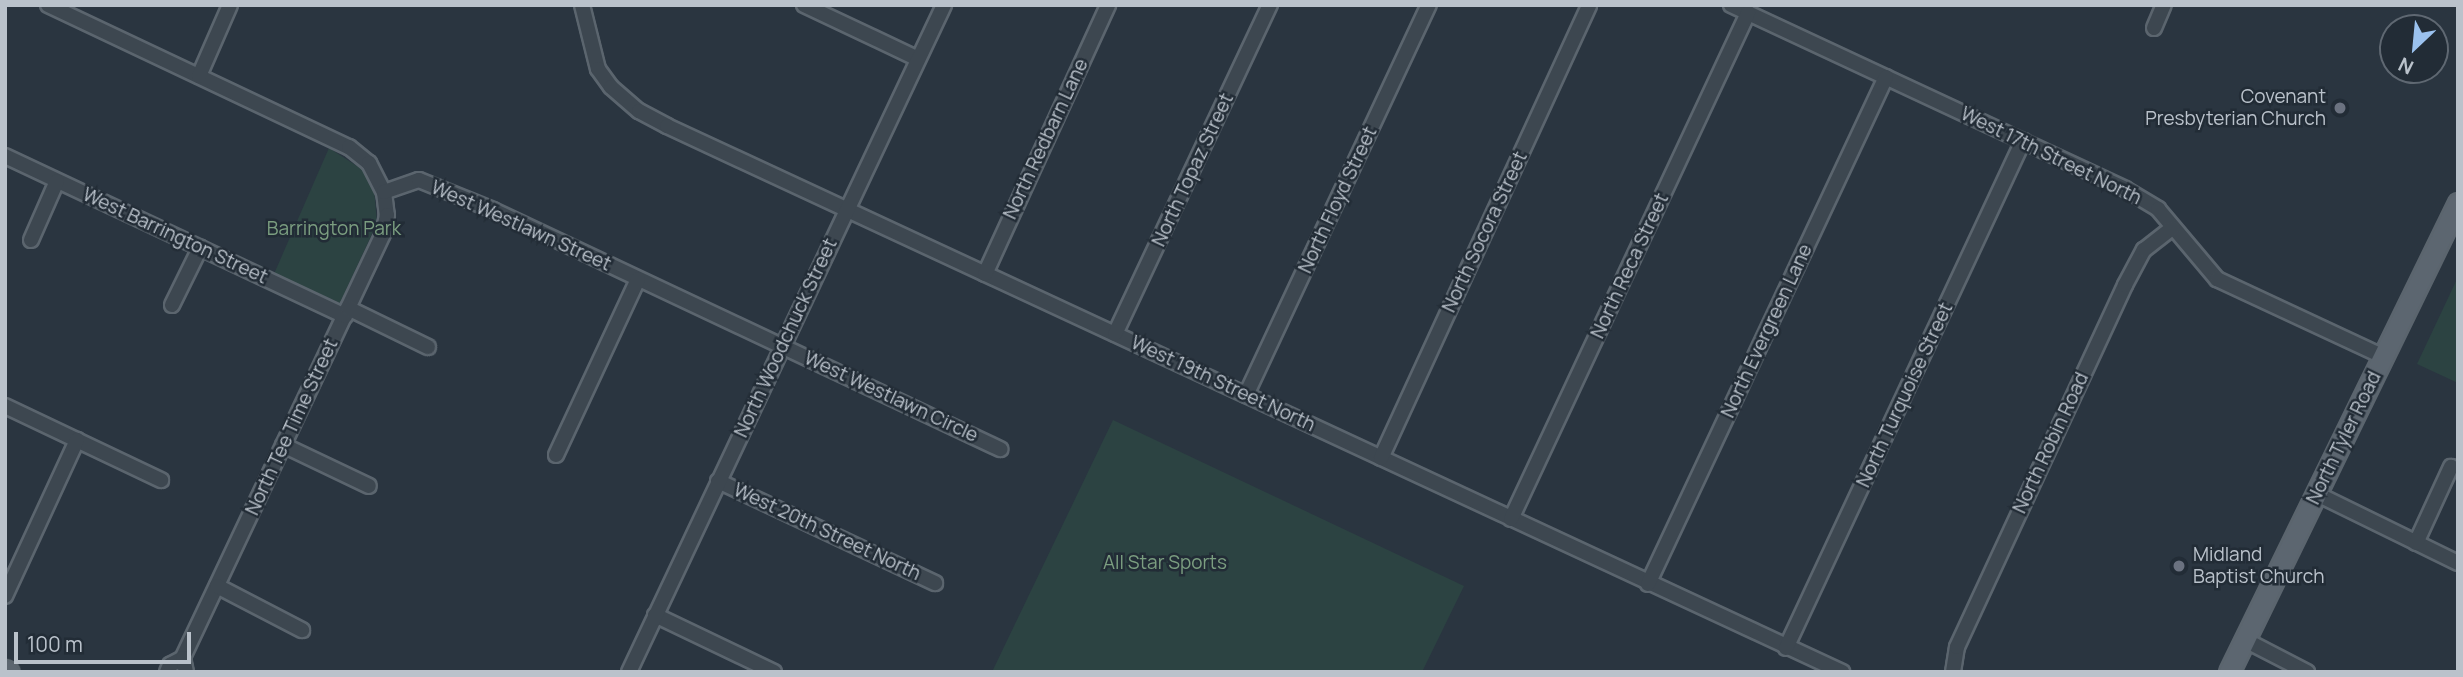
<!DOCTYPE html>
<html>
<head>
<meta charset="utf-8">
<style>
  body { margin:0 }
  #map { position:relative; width:2463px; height:677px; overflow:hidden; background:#2a3540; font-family:Manrope,sans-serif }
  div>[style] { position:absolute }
  .green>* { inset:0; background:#2c4342 }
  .roads { filter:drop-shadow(2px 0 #5b656e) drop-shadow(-2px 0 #5b656e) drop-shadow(0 2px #5b656e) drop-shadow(0 -2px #5b656e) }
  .minor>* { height:14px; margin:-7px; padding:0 7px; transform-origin:7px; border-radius:7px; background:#3d4750 }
  .major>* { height:19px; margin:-9.5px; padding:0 9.5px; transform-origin:9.5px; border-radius:9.5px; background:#5c6670 }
  .dots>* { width:19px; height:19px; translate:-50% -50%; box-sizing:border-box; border:4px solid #222c36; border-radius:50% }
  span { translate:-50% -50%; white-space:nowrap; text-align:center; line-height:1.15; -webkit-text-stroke:5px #222c36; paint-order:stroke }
  .poi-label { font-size:19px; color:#bac2cb }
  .right { translate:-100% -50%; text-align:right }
  .left { translate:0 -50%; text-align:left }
  .street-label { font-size:19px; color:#bac2cb }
  .park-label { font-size:19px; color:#7b9e80 }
  .frame { position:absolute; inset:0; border:7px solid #bac2cb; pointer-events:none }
  .north { position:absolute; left:2379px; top:14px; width:70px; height:70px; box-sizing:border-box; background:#222c36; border:2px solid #5f6872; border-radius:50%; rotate:206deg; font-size:19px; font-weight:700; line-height:28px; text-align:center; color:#bac2cb }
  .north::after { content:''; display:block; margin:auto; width:24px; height:32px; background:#9bc2ef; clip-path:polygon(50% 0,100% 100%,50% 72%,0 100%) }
  .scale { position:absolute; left:14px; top:632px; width:177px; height:32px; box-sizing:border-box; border:4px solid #bac2cb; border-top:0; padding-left:9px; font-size:21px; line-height:24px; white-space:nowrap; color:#bac2cb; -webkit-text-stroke:5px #222c36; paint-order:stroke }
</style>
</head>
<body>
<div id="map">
  <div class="green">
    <div style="clip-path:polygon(329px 148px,363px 170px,374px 189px,377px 223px,340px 303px,274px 274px)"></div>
    <div style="clip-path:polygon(2458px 277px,2458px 383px,2417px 364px)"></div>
    <div style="clip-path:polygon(1113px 420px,1464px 586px,1422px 672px,992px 672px)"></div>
  </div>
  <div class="roads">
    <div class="minor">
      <div style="left:48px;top:5px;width:333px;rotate:25.3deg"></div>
      <div style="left:349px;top:147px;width:26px;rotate:39deg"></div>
      <div style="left:369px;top:163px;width:33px;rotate:63deg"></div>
      <div style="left:384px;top:192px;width:23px;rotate:83deg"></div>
      <div style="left:387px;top:215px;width:19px;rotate:102deg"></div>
      <div style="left:383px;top:234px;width:469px;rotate:115.3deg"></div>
      <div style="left:582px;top:5px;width:66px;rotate:76deg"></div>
      <div style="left:598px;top:69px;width:22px;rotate:54deg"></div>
      <div style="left:611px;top:87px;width:37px;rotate:41deg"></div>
      <div style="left:639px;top:111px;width:32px;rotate:28deg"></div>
      <div style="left:667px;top:126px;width:1296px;rotate:24.92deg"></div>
      <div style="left:804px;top:5px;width:126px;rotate:25.3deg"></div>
      <div style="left:1731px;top:5px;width:435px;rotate:25deg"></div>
      <div style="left:2125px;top:189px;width:39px;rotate:31deg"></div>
      <div style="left:2158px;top:209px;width:92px;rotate:49.9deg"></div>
      <div style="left:2217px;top:279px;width:184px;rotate:25deg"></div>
      <div style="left:2154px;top:28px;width:25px;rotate:-67deg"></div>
      <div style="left:199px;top:76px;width:77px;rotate:-66.4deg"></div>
      <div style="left:5px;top:156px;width:376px;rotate:25.2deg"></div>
      <div style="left:384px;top:192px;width:37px;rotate:-19deg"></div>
      <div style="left:419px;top:180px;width:80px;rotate:22.1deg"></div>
      <div style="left:493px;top:210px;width:561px;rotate:25.24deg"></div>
      <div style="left:31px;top:240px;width:64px;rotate:-66.2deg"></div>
      <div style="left:985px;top:274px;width:296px;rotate:-65.4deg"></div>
      <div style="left:172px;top:305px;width:64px;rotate:-63.8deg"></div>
      <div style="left:348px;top:308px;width:89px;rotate:26deg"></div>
      <div style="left:1115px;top:334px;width:364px;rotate:-64.8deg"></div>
      <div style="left:1246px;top:395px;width:431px;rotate:-64.9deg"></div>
      <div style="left:5px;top:406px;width:173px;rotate:25.4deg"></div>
      <div style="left:283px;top:445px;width:95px;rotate:25.5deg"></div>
      <div style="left:556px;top:455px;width:194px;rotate:-65deg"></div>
      <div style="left:1381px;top:458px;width:498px;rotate:-65.3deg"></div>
      <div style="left:718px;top:481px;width:240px;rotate:25.2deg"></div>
      <div style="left:2317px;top:494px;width:157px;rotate:26.1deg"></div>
      <div style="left:1511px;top:519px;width:559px;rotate:-64.9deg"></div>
      <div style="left:2416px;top:543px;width:84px;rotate:-65.3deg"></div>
      <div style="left:1648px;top:584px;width:560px;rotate:-64.85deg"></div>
      <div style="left:217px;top:586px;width:96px;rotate:27.4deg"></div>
      <div style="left:5px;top:596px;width:172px;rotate:-65.2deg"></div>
      <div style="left:655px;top:615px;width:132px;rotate:25.6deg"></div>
      <div style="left:2245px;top:640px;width:70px;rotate:27.3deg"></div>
      <div style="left:1786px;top:648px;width:560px;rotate:-64.95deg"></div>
      <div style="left:167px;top:672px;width:8px;rotate:-67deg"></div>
      <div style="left:170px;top:665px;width:15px;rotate:-28deg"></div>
      <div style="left:183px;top:658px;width:14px;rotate:78deg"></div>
      <div style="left:629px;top:672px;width:738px;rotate:-64.72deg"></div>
      <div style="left:1953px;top:672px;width:25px;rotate:-81deg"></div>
      <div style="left:1957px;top:647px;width:399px;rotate:-65.1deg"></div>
      <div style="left:2125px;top:285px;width:40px;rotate:-62deg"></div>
      <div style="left:2144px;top:250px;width:36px;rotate:-38deg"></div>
    </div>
    <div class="major">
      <div style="left:5px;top:670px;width:4px;rotate:27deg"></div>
      <div style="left:2229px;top:672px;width:522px;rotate:-63.97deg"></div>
    </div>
  </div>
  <div class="dots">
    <div style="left:2340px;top:108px;background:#6b7280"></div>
    <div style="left:2179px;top:566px;background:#6b7280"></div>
  </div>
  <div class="poi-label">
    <span class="right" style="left:2326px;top:108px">Covenant<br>Presbyterian Church</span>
    <span class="left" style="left:2193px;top:566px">Midland<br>Baptist Church</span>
  </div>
  <div class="street-label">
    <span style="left:1046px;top:139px;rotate:-65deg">North Redbarn Lane</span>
    <span style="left:2051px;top:156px;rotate:26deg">West 17th Street North</span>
    <span style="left:1193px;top:170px;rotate:-65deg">North Topaz Street</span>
    <span style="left:1338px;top:200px;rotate:-65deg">North Floyd Street</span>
    <span style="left:521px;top:226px;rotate:24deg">West Westlawn Street</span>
    <span style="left:1485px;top:232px;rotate:-65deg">North Socora Street</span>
    <span style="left:175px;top:236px;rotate:25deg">West Barrington Street</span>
    <span style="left:1630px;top:266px;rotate:-65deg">North Reca Street</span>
    <span style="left:1767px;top:331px;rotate:-65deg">North Evergreen Lane</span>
    <span style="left:786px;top:338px;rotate:-65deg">North Woodchuck Street</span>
    <span style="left:1223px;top:384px;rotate:25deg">West 19th Street North</span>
    <span style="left:1905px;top:395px;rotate:-65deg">North Turquoise Street</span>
    <span style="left:891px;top:397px;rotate:25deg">West Westlawn Circle</span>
    <span style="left:292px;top:427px;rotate:-65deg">North Tee Time Street</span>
    <span style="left:2344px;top:438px;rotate:-64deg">North Tyler Road</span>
    <span style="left:2051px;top:443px;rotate:-65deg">North Robin Road</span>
    <span style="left:827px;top:532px;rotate:25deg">West 20th Street North</span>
  </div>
  <div class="park-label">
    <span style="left:334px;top:229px">Barrington Park</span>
    <span style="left:1165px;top:563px">All Star Sports</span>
  </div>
  <div class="frame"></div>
  <div class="north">N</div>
  <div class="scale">100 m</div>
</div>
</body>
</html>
